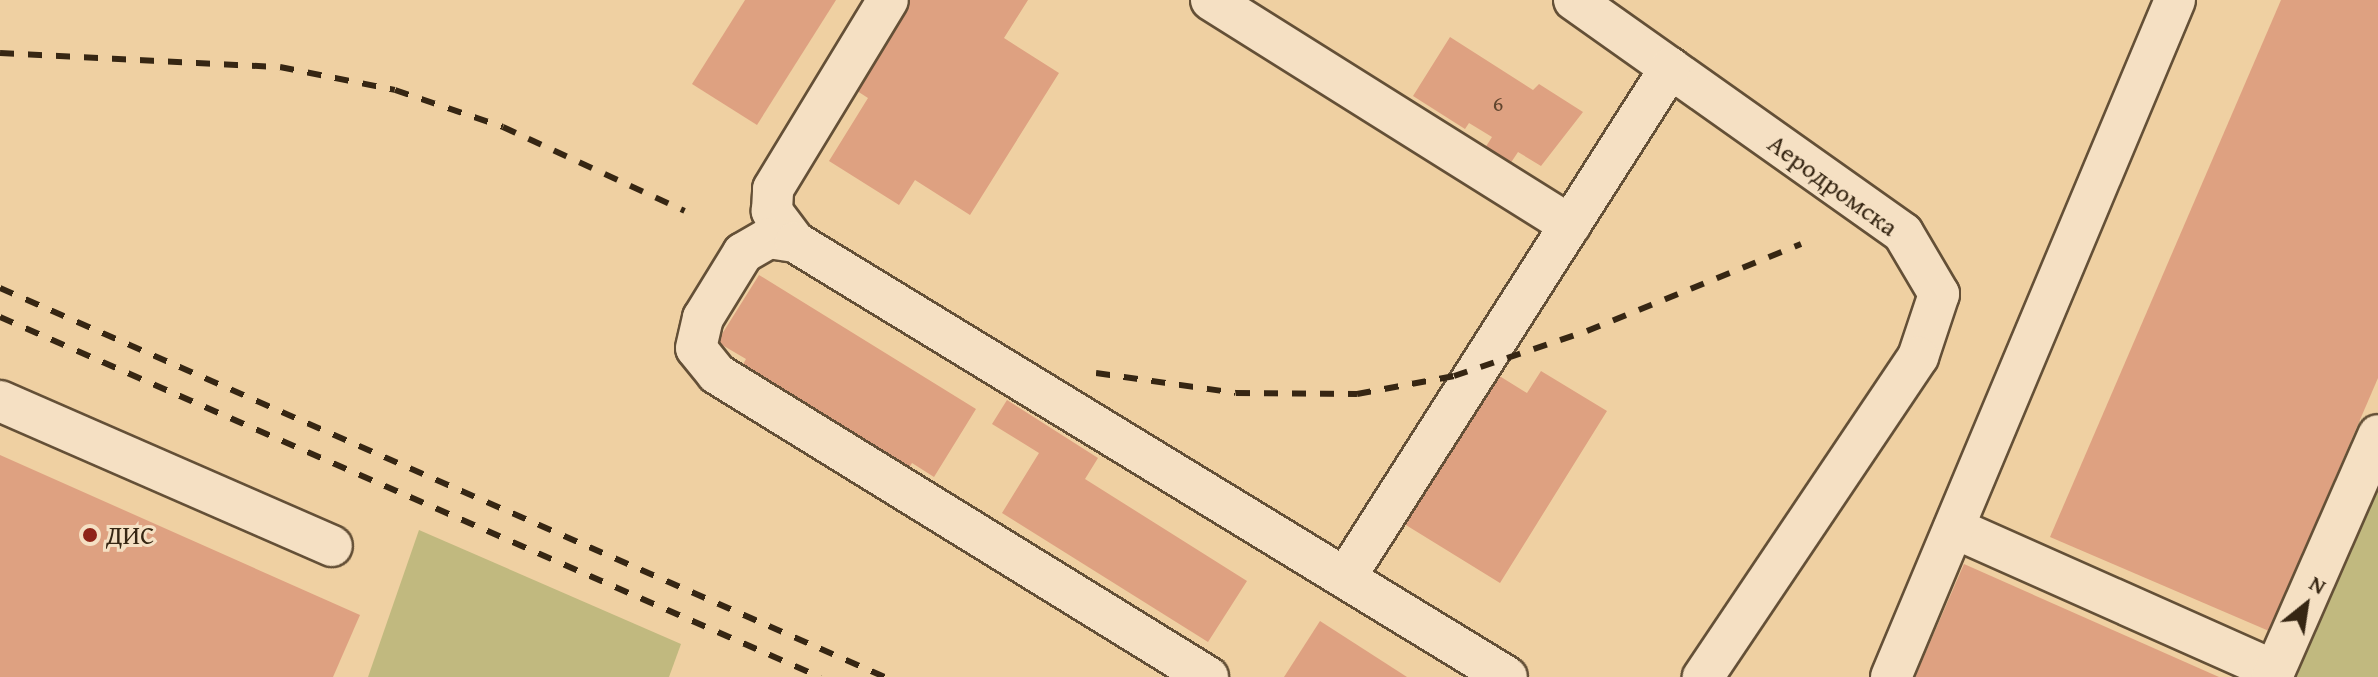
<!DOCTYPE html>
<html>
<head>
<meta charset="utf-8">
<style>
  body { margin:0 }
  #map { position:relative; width:2378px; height:677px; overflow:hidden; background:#efd0a2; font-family:"Gentium Book Plus",serif }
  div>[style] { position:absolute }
  .green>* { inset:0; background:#c1b97f }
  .building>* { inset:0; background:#dea181 }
  .roads { filter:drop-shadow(2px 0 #645037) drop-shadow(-2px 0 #645037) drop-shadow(0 2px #645037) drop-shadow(0 -2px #645037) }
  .minor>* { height:40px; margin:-20px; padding:0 20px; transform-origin:20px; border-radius:20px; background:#f5e0c3 }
  .rail>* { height:6px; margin-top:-3px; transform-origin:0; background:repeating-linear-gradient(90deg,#362613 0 14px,transparent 0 28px) }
  .dots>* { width:22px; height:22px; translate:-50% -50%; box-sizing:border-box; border:4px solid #f5e0c3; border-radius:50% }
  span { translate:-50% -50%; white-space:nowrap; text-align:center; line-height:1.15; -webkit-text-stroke:6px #f5e0c3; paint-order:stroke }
  .number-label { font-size:22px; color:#60452e }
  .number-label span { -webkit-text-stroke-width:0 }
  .street-label { font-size:26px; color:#362613 }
  .poi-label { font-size:26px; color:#362613 }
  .left { translate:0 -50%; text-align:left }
  .north { position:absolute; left:2266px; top:565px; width:80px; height:80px; -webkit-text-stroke:6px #f5e0c3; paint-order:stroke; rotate:30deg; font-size:22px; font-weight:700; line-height:32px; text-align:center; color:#362613 }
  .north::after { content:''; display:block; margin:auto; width:28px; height:36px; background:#362613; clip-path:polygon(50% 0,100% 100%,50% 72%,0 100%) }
</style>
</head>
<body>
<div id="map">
  <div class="green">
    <div style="clip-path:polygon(2378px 435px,2378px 677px,2272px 677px)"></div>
    <div style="clip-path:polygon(419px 530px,681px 644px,669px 677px,368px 677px)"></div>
  </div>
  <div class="building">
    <div style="clip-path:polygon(745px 0,836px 0,757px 125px,692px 84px)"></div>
    <div style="clip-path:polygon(910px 0,1028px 0,1004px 38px,1059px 73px,970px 215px,915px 180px,899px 205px,829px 161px,868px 98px,854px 89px)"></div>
    <div style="clip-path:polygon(2281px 0,2378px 0,2378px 378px,2269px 631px,2050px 537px)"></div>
    <div style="clip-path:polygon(1450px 37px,1533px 90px,1539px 84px,1583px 112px,1541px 166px,1518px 152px,1510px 164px,1485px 148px,1492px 137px,1469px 123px,1465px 129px,1413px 96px)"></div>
    <div style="clip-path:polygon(759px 275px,976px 409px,934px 477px,912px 463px,902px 480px,736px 377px,746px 359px,717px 342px)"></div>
    <div style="clip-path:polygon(1541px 371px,1607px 411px,1500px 583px,1401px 522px,1493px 372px,1527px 393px)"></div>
    <div style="clip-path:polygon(1007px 400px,1098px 458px,1085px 479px,1247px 581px,1208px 642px,1002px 513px,1039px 453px,992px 424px)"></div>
    <div style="clip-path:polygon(0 455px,360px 615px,333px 677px,0 677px)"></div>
    <div style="clip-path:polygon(1964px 564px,2219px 677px,1915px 677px)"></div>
    <div style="clip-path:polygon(1320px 621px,1407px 677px,1284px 677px)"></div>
  </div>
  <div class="roads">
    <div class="minor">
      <div style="left:1211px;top:0;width:424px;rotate:32.1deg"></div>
      <div style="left:1574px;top:0;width:403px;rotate:35.3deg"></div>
      <div style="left:1903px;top:233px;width:71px;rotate:59.5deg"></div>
      <div style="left:1939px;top:294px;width:66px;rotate:108.4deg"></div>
      <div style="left:1918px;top:357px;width:386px;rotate:123.9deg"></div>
      <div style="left:795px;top:242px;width:39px;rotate:-127deg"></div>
      <div style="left:772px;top:211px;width:22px;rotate:-87deg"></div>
      <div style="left:773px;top:189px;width:221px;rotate:-58.7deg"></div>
      <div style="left:0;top:401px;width:362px;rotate:23.6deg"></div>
      <div style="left:1954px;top:528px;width:351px;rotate:24deg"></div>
      <div style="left:1345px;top:578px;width:605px;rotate:-57.49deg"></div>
      <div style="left:1208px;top:677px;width:577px;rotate:-148.32deg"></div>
      <div style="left:717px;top:374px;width:33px;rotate:-129deg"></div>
      <div style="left:696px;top:348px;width:31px;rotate:-77deg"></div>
      <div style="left:703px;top:318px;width:76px;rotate:-58.4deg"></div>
      <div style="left:743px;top:253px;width:30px;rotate:-30deg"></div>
      <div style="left:769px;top:238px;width:26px;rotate:9deg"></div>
      <div style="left:795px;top:242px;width:834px;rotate:31.42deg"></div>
      <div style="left:1891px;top:677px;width:734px;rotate:-67.24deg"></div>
      <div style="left:2272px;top:677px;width:264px;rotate:-66.3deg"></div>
    </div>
  </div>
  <div class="rail">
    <div style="left:0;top:53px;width:280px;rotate:2.9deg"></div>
    <div style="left:280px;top:67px;width:117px;rotate:11.3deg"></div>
    <div style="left:395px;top:90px;width:114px;rotate:18.9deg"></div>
    <div style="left:503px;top:127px;width:200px;rotate:24.8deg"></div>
    <div style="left:0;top:288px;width:967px;rotate:23.73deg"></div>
    <div style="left:0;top:317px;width:896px;rotate:23.7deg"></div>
    <div style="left:1096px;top:373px;width:141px;rotate:8.1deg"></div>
    <div style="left:1236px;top:393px;width:121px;rotate:0.5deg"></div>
    <div style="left:1357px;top:394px;width:99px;rotate:-10.5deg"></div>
    <div style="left:1454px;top:376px;width:140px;rotate:-18.7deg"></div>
    <div style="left:1587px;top:331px;width:231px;rotate:-22.1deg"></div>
  </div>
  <div class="dots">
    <div style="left:90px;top:535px;background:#8f2418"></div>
  </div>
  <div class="number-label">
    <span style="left:1498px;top:104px">6</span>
  </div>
  <div class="street-label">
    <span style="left:1833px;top:185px;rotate:36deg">Аеродромска</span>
  </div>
  <div class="poi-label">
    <span class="left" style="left:106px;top:535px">ДИС</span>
  </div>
  <div class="north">N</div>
</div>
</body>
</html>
